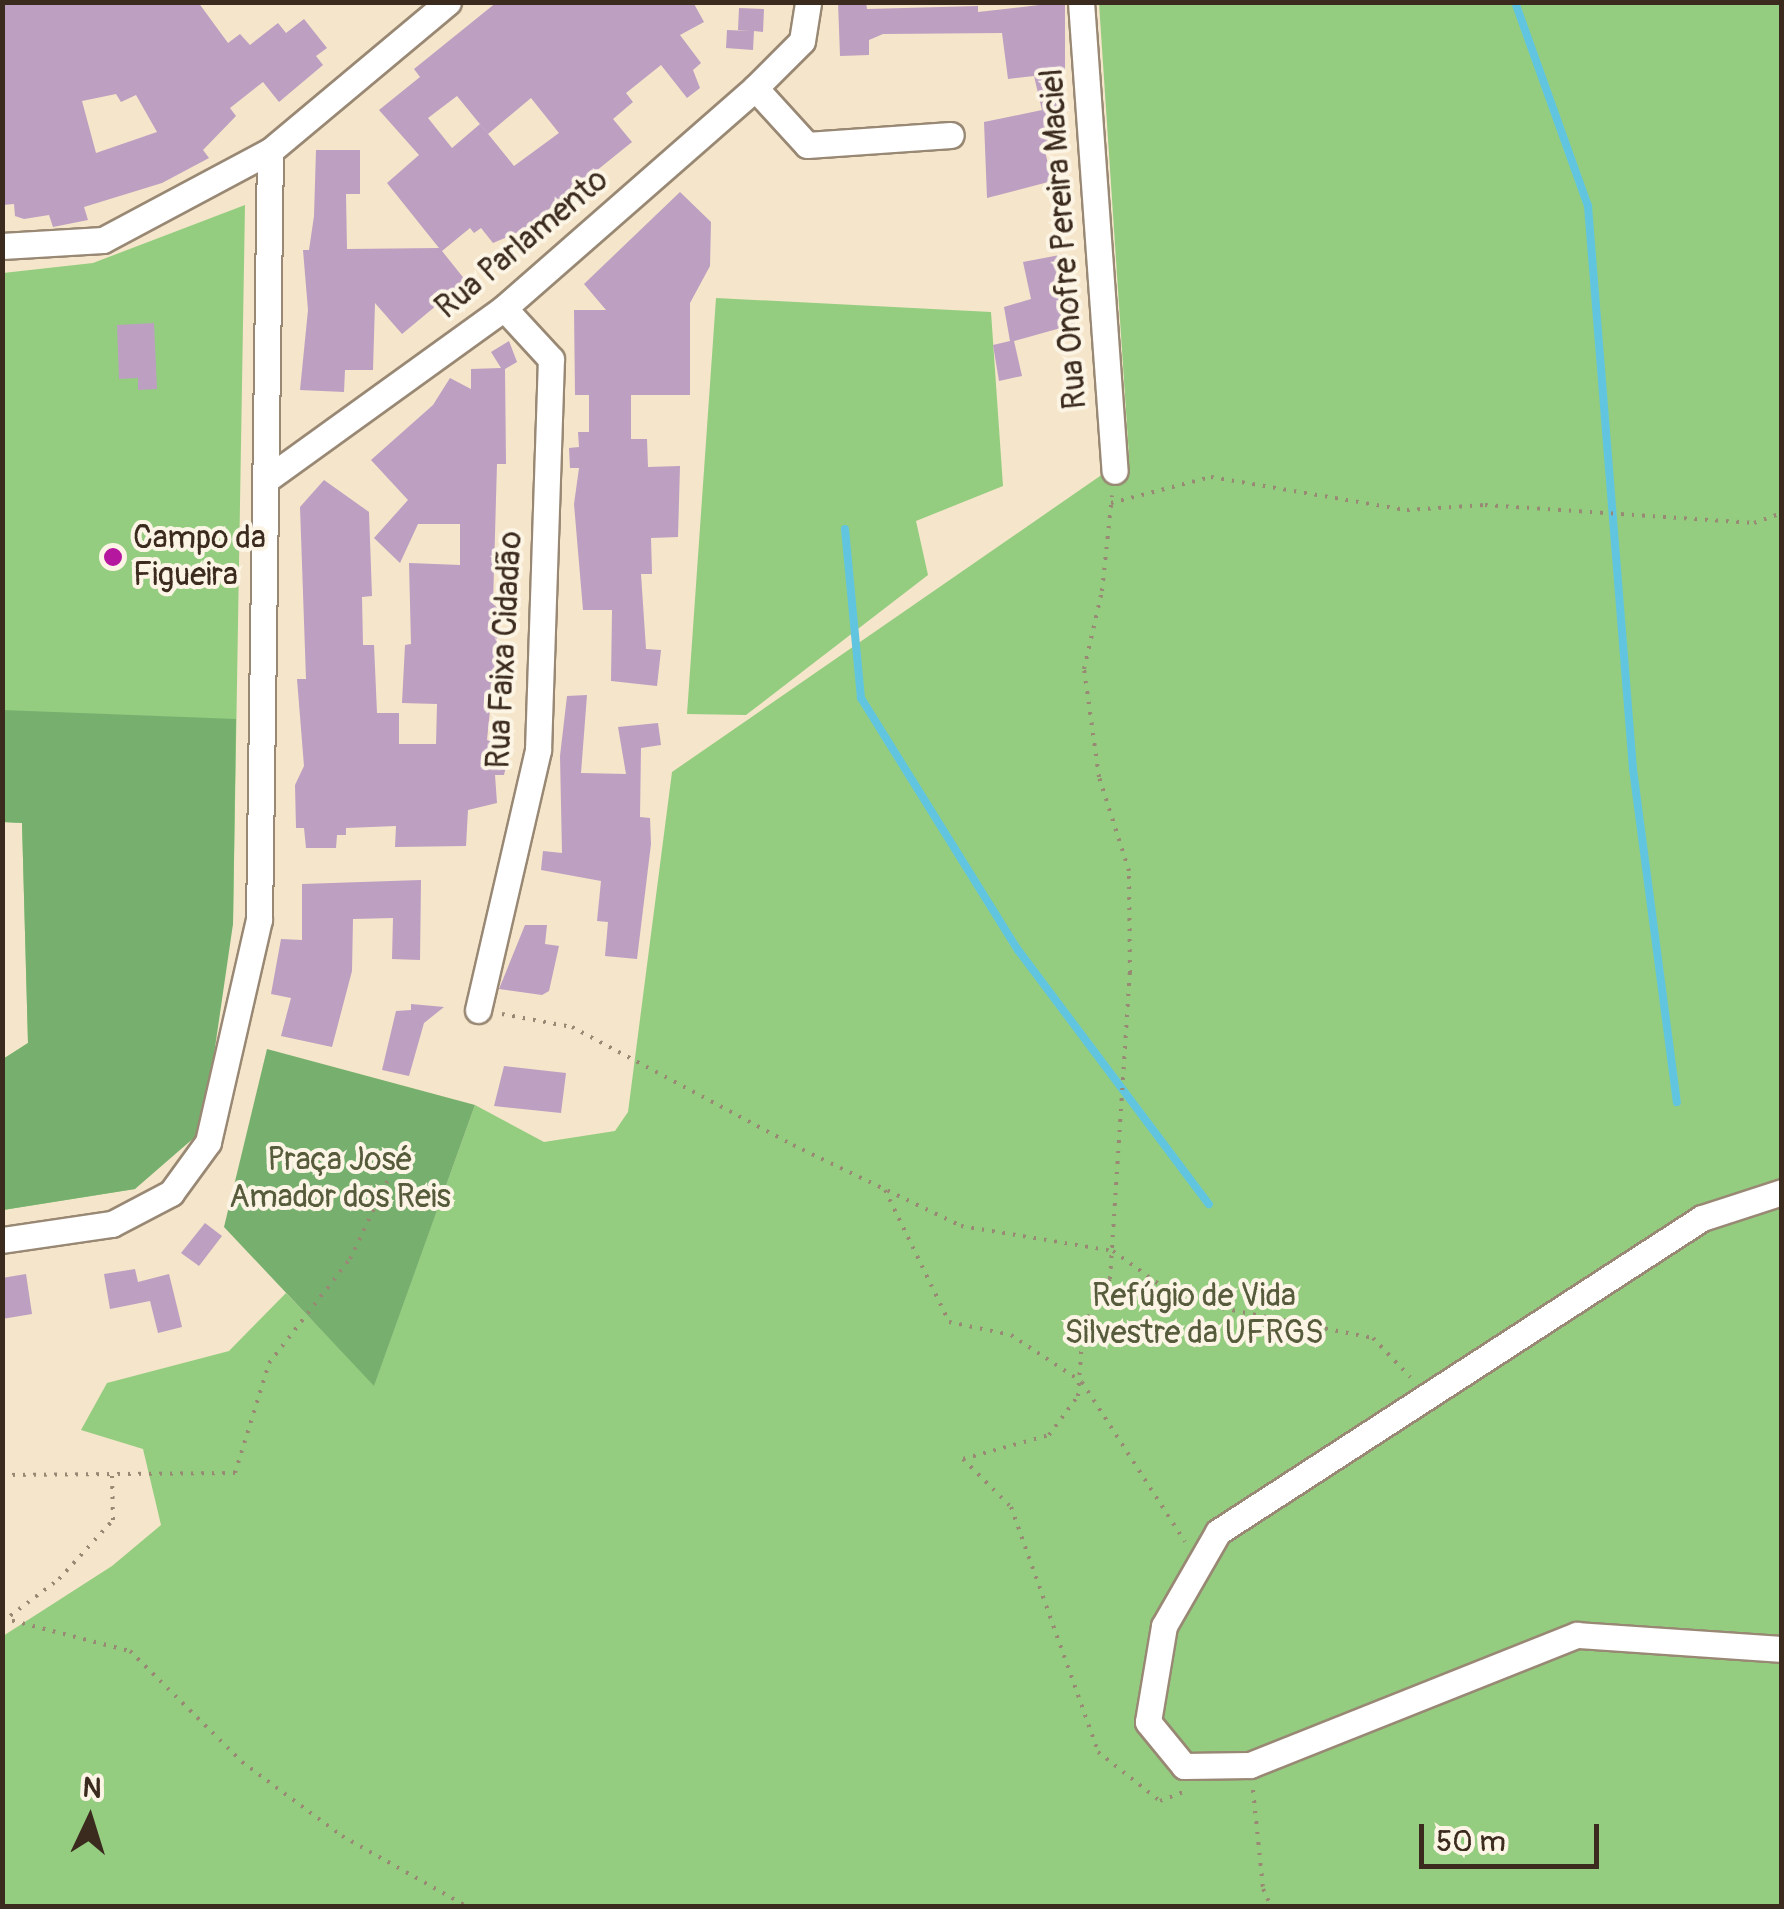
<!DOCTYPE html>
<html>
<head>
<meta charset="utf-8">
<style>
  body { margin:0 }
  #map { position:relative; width:1784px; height:1909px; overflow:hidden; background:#f5e5ca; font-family:Pangolin,sans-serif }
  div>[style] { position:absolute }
  .green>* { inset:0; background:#94cd80 }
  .forest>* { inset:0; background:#77b06e }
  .stream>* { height:8px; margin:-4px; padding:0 4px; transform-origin:4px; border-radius:4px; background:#62c5e0 }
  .building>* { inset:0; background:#bd9fc2 }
  .path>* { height:4px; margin-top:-2px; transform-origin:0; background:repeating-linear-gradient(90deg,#988874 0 2.5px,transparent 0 10.5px) }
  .roads { filter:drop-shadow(2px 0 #988874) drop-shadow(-2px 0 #988874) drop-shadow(0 2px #988874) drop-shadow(0 -2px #988874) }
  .minor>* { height:25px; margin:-12.5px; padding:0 12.5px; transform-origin:12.5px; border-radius:12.5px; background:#fff }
  .dots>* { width:28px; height:28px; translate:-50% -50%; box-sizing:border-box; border:5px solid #fcf5e5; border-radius:50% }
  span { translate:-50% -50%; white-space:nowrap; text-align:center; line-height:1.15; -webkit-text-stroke:8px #fcf5e5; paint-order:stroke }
  .street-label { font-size:32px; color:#3b2a1e }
  .poi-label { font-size:32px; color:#3b2a1e }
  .left { translate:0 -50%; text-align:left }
  .park-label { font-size:32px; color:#565b3b }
  .frame { position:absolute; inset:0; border:5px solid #3b2a1e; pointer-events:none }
  .north { position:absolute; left:40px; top:1769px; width:100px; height:100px; -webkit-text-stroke:8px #fcf5e5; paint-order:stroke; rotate:4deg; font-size:28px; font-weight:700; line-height:40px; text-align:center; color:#3b2a1e }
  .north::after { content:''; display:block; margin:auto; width:35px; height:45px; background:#3b2a1e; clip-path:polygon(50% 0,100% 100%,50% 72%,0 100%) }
  .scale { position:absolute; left:1419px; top:1824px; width:180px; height:45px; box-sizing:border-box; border:5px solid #3b2a1e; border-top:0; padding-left:12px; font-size:30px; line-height:35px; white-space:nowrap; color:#3b2a1e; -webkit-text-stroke:8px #fcf5e5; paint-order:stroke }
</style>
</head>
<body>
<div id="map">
  <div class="green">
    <div style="clip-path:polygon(1099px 3px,1781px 3px,1781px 1906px,3px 1906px,3px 1636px,112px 1566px,161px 1525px,143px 1449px,81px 1430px,107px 1383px,229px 1351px,286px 1293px,374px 1385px,475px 1105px,544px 1142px,615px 1131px,628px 1112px,672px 772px,1129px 456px)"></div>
    <div style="clip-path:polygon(245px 205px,233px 924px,135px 1189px,3px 1210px,3px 1059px,28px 1043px,22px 823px,2px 822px,3px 273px,93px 263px)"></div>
    <div style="clip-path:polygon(716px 298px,991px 312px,1003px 486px,916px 521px,928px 575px,746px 715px,687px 714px)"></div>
  </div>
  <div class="forest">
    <div style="clip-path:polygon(3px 710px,236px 719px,233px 924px,203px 1130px,135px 1189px,3px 1210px,3px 1059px,28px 1043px,22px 823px,3px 822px)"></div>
    <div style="clip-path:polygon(267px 1049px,475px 1105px,374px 1386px,224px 1227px)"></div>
  </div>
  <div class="stream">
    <div style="left:1515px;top:2px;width:217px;rotate:70.3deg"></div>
    <div style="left:1588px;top:206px;width:565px;rotate:85.43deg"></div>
    <div style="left:1633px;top:769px;width:336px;rotate:82.5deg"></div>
    <div style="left:845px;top:529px;width:170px;rotate:84.6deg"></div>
    <div style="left:861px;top:698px;width:297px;rotate:58.1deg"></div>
    <div style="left:1018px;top:950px;width:318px;rotate:53.1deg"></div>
  </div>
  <div class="building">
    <div style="clip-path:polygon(evenodd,2px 2px,198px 2px,228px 43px,240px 34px,250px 45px,278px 23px,286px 33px,304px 19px,327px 48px,316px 56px,323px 65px,279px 102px,263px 82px,230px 108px,236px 116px,203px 150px,209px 158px,162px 183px,84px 207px,88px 220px,53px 227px,49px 215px,24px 219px,15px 216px,14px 204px,2px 205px,2px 2px,116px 94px,121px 102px,136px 95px,157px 132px,96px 153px,82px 101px,116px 94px)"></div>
    <div style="clip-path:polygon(evenodd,497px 2px,693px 2px,704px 22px,680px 35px,701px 63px,693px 70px,700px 88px,687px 98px,661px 65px,626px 93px,633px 102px,613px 119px,632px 142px,523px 230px,493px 243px,481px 228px,474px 233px,470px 228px,442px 251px,466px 281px,402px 334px,375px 303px,373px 370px,345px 370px,344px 392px,300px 390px,308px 310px,303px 250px,309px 250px,314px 216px,316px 150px,360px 150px,360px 194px,346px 194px,347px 249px,439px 248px,387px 183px,419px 155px,379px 110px,420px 77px,414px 69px,497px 2px,457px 96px,488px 134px,531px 98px,559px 133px,514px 166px,480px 124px,452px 148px,428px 118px,457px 96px)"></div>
    <div style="clip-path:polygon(838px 2px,866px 2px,867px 9px,978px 6px,978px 12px,1065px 2px,1065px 72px,1058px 73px,1069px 141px,1044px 147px,1052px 181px,987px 198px,984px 122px,1042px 110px,1034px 76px,1008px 79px,1002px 33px,883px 34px,869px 40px,869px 55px,840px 56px)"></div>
    <div style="clip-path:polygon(739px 8px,764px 9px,763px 32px,754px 31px,753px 50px,726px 48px,727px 30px,750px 31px,738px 30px)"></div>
    <div style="clip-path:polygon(680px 192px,711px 222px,710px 266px,690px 303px,690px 395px,631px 395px,631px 439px,647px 439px,648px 467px,680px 466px,678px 537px,651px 538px,652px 574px,641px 574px,646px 649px,661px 650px,657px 686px,611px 681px,612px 610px,583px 610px,574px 504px,579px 468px,570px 468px,569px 448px,579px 447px,578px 432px,589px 432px,589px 395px,575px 395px,574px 310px,606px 310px,584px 284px)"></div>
    <div style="clip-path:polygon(1065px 254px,1075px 324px,1014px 341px,1022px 376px,999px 381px,993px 345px,1010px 341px,1004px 307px,1031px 299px,1023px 262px)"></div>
    <div style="clip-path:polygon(154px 323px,157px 389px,138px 390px,138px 378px,119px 379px,117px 325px)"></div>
    <div style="clip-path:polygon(509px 341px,517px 362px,505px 369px,506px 464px,497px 464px,493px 604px,500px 610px,487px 740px,510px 749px,504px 775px,495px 775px,497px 803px,468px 810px,466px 846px,395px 847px,396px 826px,346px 828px,346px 835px,337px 835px,336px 848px,306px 848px,304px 828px,296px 828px,295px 785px,304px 766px,297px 679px,306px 679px,300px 507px,324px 480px,369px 512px,372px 596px,362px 597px,363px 645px,374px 645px,377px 713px,399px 713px,399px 744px,436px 744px,437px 704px,402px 703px,405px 645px,411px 644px,409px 563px,460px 565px,460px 524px,418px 524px,400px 563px,374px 538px,408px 500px,371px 460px,433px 405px,450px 378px,471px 389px,471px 369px,501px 368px,491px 352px)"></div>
    <div style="clip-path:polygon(587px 695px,581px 773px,626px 774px,618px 727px,658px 723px,661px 745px,641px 748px,640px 817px,650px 818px,651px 844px,637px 959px,605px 956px,608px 922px,597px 921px,601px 881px,541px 870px,543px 851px,562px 853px,560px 756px,567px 696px)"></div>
    <div style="clip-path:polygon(421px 880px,420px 960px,392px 959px,393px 918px,353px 919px,352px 971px,332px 1047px,281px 1036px,291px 998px,271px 994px,281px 939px,302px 940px,302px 884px)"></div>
    <div style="clip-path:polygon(525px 925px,547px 925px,545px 944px,559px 946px,549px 991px,542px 995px,499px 989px)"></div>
    <div style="clip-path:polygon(411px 1004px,444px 1007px,424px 1023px,409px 1076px,382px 1070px,396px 1011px,411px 1010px)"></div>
    <div style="clip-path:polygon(504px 1066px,566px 1073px,561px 1113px,494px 1106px)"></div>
    <div style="clip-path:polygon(205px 1223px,222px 1236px,199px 1266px,181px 1253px)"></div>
    <div style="clip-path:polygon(135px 1269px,138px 1282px,169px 1274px,182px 1327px,158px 1333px,150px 1301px,110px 1309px,104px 1274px)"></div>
    <div style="clip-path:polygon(26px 1274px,32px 1314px,2px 1319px,2px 1278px)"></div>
  </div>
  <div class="path">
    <div style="left:1111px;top:503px;width:103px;rotate:-14.6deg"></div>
    <div style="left:1211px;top:477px;width:199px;rotate:9.6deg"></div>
    <div style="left:1407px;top:510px;width:78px;rotate:-3.7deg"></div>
    <div style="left:1485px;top:505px;width:270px;rotate:3.8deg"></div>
    <div style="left:1754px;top:523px;width:30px;rotate:-20deg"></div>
    <div style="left:502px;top:1014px;width:71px;rotate:10.5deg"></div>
    <div style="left:572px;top:1027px;width:251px;rotate:28.1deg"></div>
    <div style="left:793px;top:1145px;width:187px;rotate:25.7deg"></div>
    <div style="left:961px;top:1226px;width:154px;rotate:9.3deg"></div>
    <div style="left:1113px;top:1251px;width:84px;rotate:35.8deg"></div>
    <div style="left:1181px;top:1300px;width:196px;rotate:11.2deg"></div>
    <div style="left:1373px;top:1338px;width:54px;rotate:46.5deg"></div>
    <div style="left:885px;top:1190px;width:147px;rotate:64.1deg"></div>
    <div style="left:949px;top:1322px;width:63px;rotate:11.8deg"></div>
    <div style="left:1011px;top:1335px;width:85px;rotate:33.5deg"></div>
    <div style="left:1082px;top:1382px;width:190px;rotate:57.2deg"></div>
    <div style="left:963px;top:1459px;width:89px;rotate:-15.6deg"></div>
    <div style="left:1049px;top:1435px;width:49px;rotate:-53.4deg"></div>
    <div style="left:1078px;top:1396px;width:70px;rotate:-85.9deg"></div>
    <div style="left:1083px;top:1326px;width:54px;rotate:-60.1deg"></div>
    <div style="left:1110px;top:1279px;width:307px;rotate:-86.3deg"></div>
    <div style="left:1130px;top:973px;width:102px;rotate:-90.6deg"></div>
    <div style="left:1129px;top:871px;width:99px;rotate:-107.7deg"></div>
    <div style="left:1099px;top:777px;width:109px;rotate:-97.9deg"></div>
    <div style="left:1084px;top:669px;width:80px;rotate:-77deg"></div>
    <div style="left:1102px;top:591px;width:96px;rotate:-84deg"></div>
    <div style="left:963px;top:1459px;width:68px;rotate:45deg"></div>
    <div style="left:1011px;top:1507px;width:260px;rotate:70.4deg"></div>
    <div style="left:1098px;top:1752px;width:79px;rotate:38.3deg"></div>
    <div style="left:1160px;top:1801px;width:28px;rotate:-21deg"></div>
    <div style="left:2px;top:1475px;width:233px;rotate:-0.5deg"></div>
    <div style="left:235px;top:1473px;width:115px;rotate:-72.8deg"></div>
    <div style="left:269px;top:1363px;width:132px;rotate:-52.1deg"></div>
    <div style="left:350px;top:1259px;width:121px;rotate:-64.5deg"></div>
    <div style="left:2px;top:1618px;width:132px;rotate:14.5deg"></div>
    <div style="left:130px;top:1651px;width:158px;rotate:44.7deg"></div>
    <div style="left:242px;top:1762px;width:124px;rotate:36.5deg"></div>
    <div style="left:342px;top:1836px;width:142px;rotate:29.4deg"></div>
    <div style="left:2px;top:1622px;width:71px;rotate:-37deg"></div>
    <div style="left:59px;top:1579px;width:80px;rotate:-47.5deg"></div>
    <div style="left:113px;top:1520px;width:44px;rotate:-91.3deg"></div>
    <div style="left:1253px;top:1790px;width:100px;rotate:84.2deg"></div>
    <div style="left:1263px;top:1889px;width:19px;rotate:65deg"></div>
  </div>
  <div class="roads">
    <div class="minor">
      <div style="left:1081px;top:2px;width:470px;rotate:85.9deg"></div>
      <div style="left:755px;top:88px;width:77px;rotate:47.6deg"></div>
      <div style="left:807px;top:145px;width:144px;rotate:-4deg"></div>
      <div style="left:2px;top:246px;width:101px;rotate:-3.4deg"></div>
      <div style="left:103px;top:240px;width:189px;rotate:-28.1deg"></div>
      <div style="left:270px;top:151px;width:232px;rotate:-39.9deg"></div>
      <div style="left:267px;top:479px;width:292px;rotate:-35.8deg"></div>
      <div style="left:504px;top:308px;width:334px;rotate:-41.2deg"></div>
      <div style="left:755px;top:88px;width:66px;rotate:-45deg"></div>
      <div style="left:802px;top:41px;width:39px;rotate:-81deg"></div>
      <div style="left:478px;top:1010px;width:267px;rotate:-77deg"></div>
      <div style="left:538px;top:750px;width:391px;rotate:-88.1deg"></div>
      <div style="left:551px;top:359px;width:69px;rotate:-132.7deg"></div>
      <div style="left:1782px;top:1192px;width:84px;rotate:162deg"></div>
      <div style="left:1702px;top:1218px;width:577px;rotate:147.03deg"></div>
      <div style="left:1218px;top:1532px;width:108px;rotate:119.9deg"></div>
      <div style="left:1164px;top:1626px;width:97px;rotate:99.5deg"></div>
      <div style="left:1148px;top:1722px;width:57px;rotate:50.7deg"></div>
      <div style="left:1184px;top:1766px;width:66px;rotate:-0.9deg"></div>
      <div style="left:1250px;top:1765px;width:352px;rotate:-21.7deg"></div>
      <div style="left:1577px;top:1635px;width:205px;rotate:3.9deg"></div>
      <div style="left:2px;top:1240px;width:111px;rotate:-8.3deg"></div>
      <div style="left:112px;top:1224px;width:67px;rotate:-27.7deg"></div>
      <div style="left:171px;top:1193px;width:63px;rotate:-54deg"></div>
      <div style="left:208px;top:1142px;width:228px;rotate:-77.1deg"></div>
      <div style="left:259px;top:920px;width:769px;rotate:-89.18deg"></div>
    </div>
  </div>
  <div class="dots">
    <div style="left:113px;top:557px;background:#b5179e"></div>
  </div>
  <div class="street-label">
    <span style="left:1064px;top:239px;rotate:-94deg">Rua Onofre Pereira Maciel</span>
    <span style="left:522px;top:244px;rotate:-40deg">Rua Parlamento</span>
    <span style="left:505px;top:650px;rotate:-87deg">Rua Faixa Cidadão</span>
  </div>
  <div class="poi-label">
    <span class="left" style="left:133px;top:557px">Campo da<br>Figueira</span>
  </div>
  <div class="park-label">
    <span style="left:340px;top:1179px">Praça José<br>Amador dos Reis</span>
    <span style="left:1194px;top:1315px">Refúgio de Vida<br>Silvestre da UFRGS</span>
  </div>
  <div class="frame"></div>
  <div class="north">N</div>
  <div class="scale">50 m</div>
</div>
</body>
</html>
